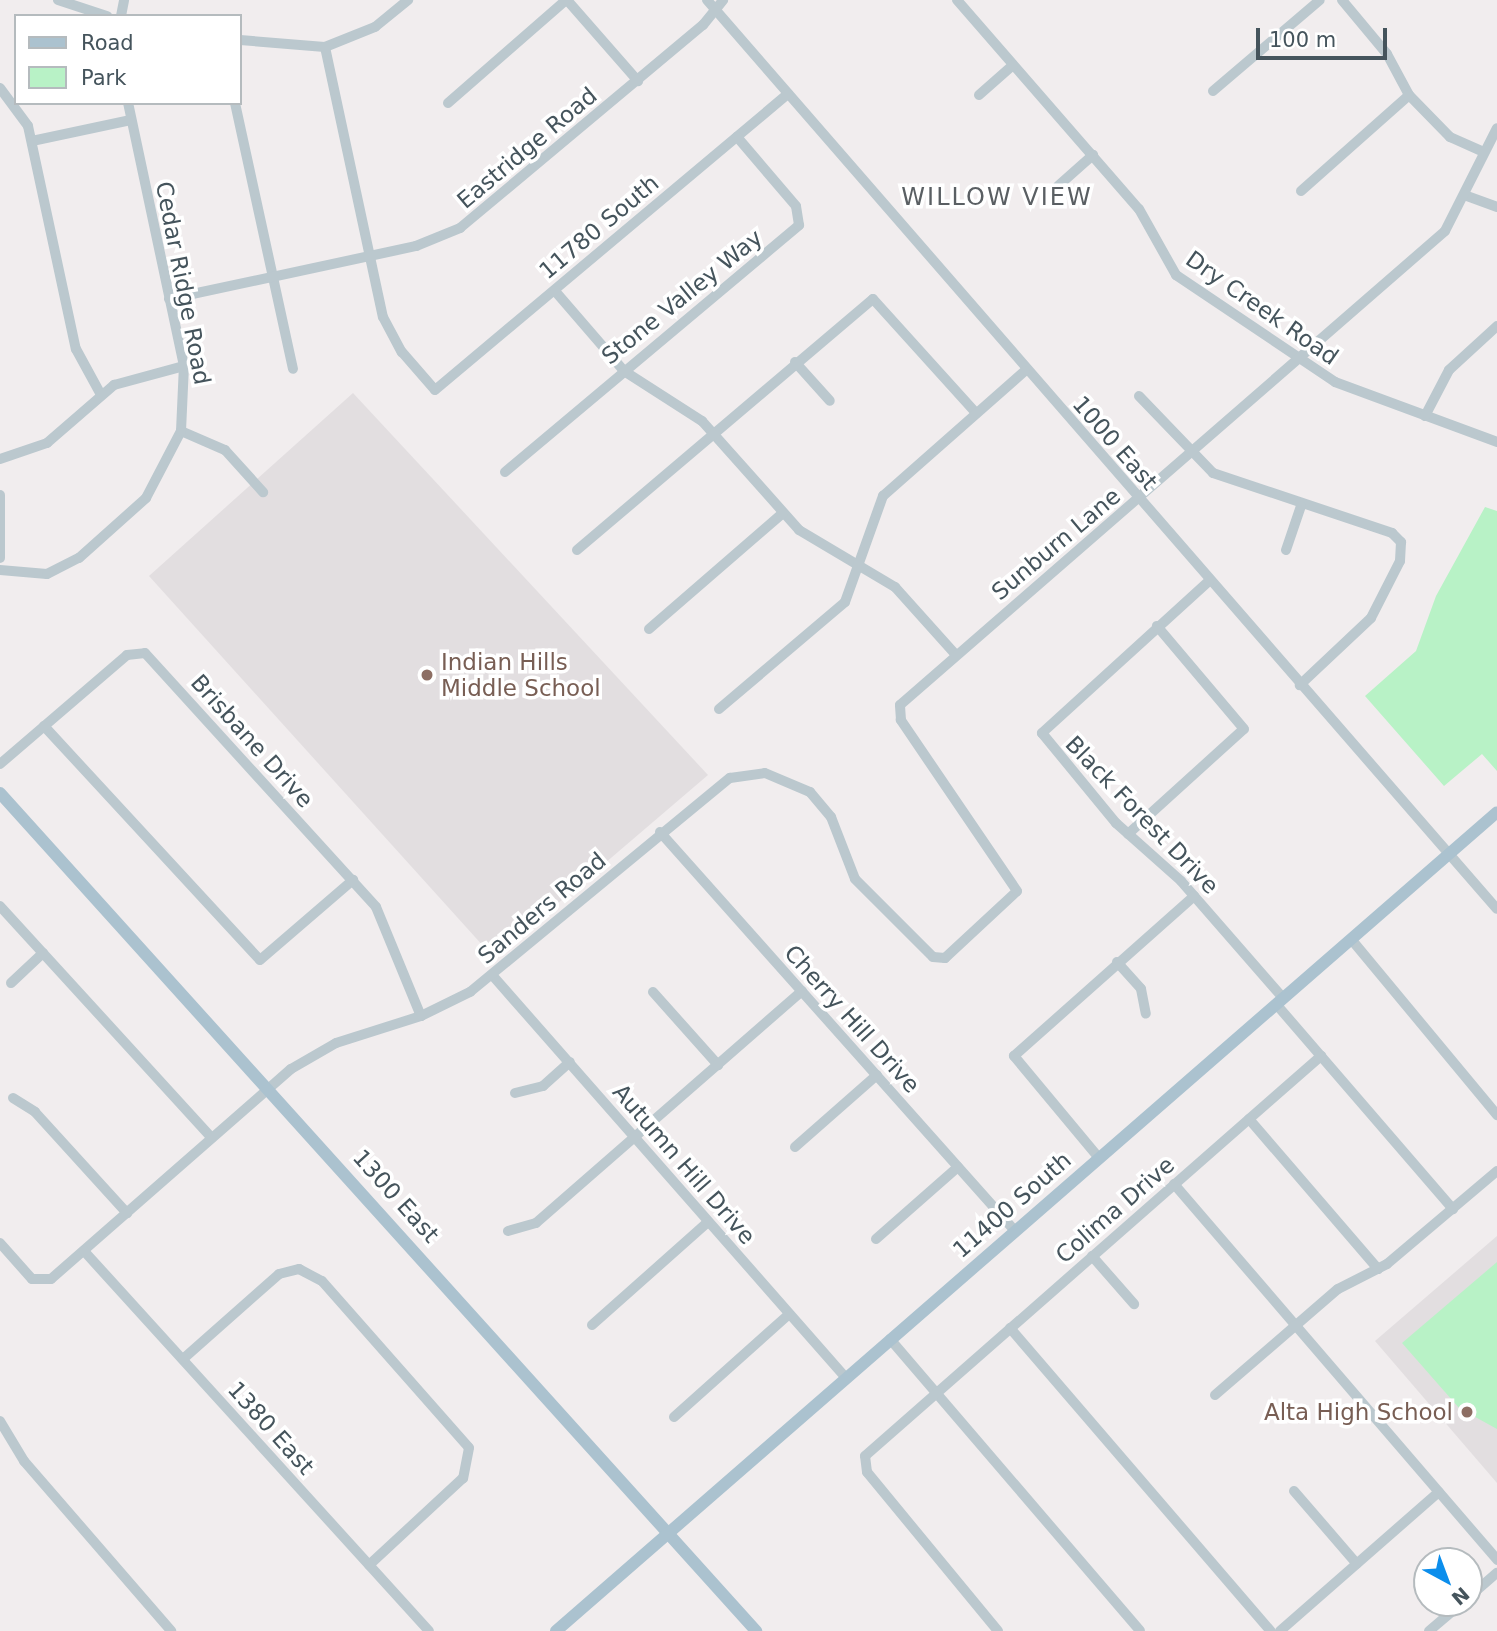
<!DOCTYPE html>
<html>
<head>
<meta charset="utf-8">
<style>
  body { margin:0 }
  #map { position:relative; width:1497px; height:1631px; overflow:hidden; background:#f1edee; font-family:"DejaVu Sans",sans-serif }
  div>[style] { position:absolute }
  .education>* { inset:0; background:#e2dee0 }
  .green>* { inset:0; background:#b8f2c6 }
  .minor>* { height:10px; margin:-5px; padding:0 5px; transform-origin:5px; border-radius:5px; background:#bbc8ce }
  .major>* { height:12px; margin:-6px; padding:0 6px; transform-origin:6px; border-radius:6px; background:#abc2cf }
  .dots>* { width:19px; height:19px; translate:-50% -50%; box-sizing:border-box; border:4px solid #fff; border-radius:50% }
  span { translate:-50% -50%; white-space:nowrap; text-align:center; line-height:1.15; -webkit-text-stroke:7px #fff; paint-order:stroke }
  .street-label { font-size:23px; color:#45545c }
  .education-label { font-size:23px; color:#785e54 }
  .left { translate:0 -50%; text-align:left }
  .right { translate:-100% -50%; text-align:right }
  .neighbourhood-label { font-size:24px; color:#5a5f63; letter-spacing:2px }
  .legend { position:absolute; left:14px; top:14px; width:228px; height:91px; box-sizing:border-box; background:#fff; border:2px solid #b5bbbe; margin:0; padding:9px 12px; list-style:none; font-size:21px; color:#45545c }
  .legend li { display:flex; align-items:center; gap:14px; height:35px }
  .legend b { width:35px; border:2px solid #b5bbbe }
  .north { position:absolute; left:1413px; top:1547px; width:70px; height:70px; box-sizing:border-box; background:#fff; border:2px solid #b5bbbe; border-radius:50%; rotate:139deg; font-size:19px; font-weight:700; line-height:28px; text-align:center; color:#45545c }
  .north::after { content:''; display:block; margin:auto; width:24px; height:32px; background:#0c8eec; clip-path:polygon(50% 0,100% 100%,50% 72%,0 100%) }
  .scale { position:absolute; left:1256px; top:28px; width:131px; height:32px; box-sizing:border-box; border:4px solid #45545c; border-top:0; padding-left:9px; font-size:21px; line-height:24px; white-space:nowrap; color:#45545c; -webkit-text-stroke:5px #fff; paint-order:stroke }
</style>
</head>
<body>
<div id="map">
  <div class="education">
    <div style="clip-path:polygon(353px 393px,708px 775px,494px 958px,149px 576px)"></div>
    <div style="clip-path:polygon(1497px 1236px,1497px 1483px,1375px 1341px)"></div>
  </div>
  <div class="green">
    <div style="clip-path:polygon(1485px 507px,1497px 511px,1497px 771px,1482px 754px,1444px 786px,1365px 696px,1416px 651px,1436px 596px)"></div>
    <div style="clip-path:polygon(1497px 1262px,1497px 1429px,1459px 1408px,1402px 1343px)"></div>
  </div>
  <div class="minor">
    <div style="left:58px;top:0;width:52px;rotate:18.1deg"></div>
    <div style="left:567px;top:0;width:108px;rotate:48.8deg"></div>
    <div style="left:707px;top:0;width:1204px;rotate:49.01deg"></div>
    <div style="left:957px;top:0;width:277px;rotate:49deg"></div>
    <div style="left:1139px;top:209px;width:76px;rotate:60.7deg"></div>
    <div style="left:1176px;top:275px;width:192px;rotate:33.9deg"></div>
    <div style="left:1335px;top:382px;width:173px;rotate:20.3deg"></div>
    <div style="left:1342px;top:0;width:70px;rotate:50.2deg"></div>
    <div style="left:1387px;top:54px;width:47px;rotate:61.8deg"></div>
    <div style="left:1409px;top:95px;width:59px;rotate:45.7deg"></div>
    <div style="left:1450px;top:137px;width:36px;rotate:24deg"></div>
    <div style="left:121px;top:16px;width:16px;rotate:-79deg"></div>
    <div style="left:240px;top:40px;width:85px;rotate:4.7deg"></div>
    <div style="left:325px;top:47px;width:54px;rotate:-21.8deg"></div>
    <div style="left:375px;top:27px;width:43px;rotate:-39.3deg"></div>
    <div style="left:325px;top:47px;width:276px;rotate:77.9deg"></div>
    <div style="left:383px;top:317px;width:40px;rotate:62deg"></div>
    <div style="left:402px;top:352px;width:50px;rotate:49deg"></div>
    <div style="left:435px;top:390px;width:461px;rotate:-40deg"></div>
    <div style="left:0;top:88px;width:47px;rotate:53.6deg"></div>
    <div style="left:28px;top:126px;width:228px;rotate:77.9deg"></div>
    <div style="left:76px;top:349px;width:50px;rotate:61.4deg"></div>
    <div style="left:1213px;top:91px;width:140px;rotate:-40.4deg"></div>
    <div style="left:979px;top:95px;width:45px;rotate:-41.4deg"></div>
    <div style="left:235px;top:103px;width:272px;rotate:77.7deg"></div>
    <div style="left:448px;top:103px;width:157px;rotate:-41.1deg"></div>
    <div style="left:32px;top:141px;width:101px;rotate:-12deg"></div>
    <div style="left:1058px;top:186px;width:47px;rotate:-41.5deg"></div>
    <div style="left:1301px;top:191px;width:144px;rotate:-41.6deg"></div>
    <div style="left:1467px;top:196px;width:32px;rotate:20deg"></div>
    <div style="left:555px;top:291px;width:106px;rotate:49.2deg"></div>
    <div style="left:624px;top:371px;width:93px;rotate:32.7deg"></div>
    <div style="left:702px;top:421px;width:146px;rotate:48.3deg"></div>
    <div style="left:799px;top:530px;width:112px;rotate:30.7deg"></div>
    <div style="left:895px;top:587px;width:91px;rotate:48.1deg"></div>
    <div style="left:169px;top:299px;width:253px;rotate:-12.1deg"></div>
    <div style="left:416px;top:246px;width:48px;rotate:-22.2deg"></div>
    <div style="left:460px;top:228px;width:317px;rotate:-39.9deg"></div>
    <div style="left:703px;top:25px;width:32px;rotate:-51deg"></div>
    <div style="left:795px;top:362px;width:52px;rotate:48.1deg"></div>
    <div style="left:1139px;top:396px;width:107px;rotate:46.1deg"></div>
    <div style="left:1213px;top:473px;width:189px;rotate:18.5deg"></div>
    <div style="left:1392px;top:533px;width:13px;rotate:45deg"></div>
    <div style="left:1401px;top:542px;width:19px;rotate:93deg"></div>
    <div style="left:1400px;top:561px;width:64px;rotate:117deg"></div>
    <div style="left:1371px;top:618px;width:98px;rotate:136.7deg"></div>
    <div style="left:1425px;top:416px;width:52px;rotate:-62.4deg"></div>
    <div style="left:1449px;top:370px;width:65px;rotate:-42.5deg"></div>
    <div style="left:181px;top:431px;width:48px;rotate:23.4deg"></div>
    <div style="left:225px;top:450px;width:57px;rotate:47.9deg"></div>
    <div style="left:0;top:459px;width:50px;rotate:-18.8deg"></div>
    <div style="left:47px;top:443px;width:89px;rotate:-40.9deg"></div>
    <div style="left:114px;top:385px;width:73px;rotate:-15.2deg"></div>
    <div style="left:505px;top:472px;width:384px;rotate:-40deg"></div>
    <div style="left:799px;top:225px;width:19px;rotate:-99deg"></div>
    <div style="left:796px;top:206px;width:91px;rotate:-130.5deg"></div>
    <div style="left:0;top:495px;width:63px;rotate:90deg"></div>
    <div style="left:577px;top:550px;width:388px;rotate:-40.3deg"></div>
    <div style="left:873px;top:299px;width:154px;rotate:47.9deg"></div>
    <div style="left:1286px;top:550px;width:46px;rotate:-71.2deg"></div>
    <div style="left:0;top:570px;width:47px;rotate:4.9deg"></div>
    <div style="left:47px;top:574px;width:36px;rotate:-27deg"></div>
    <div style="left:79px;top:558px;width:90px;rotate:-41.8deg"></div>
    <div style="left:146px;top:498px;width:76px;rotate:-62.4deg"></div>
    <div style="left:181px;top:431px;width:65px;rotate:-87.4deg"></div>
    <div style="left:184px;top:366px;width:269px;rotate:-102deg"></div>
    <div style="left:1209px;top:581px;width:226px;rotate:137.7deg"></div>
    <div style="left:1042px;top:733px;width:117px;rotate:50.6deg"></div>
    <div style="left:1116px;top:823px;width:87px;rotate:41.7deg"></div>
    <div style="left:1181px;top:881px;width:155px;rotate:48.9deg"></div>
    <div style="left:649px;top:629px;width:177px;rotate:-40.9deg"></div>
    <div style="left:719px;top:709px;width:165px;rotate:-40.3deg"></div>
    <div style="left:845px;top:602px;width:113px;rotate:-70.3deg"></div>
    <div style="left:883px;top:496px;width:189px;rotate:-41.4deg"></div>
    <div style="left:44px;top:726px;width:318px;rotate:47.3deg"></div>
    <div style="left:260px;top:960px;width:123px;rotate:-40.7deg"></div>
    <div style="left:0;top:764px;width:167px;rotate:-40.6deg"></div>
    <div style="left:127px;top:655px;width:18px;rotate:-6deg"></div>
    <div style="left:145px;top:653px;width:343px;rotate:47.7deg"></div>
    <div style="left:376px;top:907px;width:118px;rotate:67.6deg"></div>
    <div style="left:660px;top:832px;width:534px;rotate:48.34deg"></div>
    <div style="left:1128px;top:834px;width:156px;rotate:-42.2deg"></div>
    <div style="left:1244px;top:729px;width:135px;rotate:-130.2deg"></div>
    <div style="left:0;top:906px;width:314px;rotate:47.6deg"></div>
    <div style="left:1351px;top:939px;width:229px;rotate:50.3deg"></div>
    <div style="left:1117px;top:962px;width:36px;rotate:48deg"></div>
    <div style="left:1141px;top:989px;width:25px;rotate:79deg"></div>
    <div style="left:493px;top:976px;width:535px;rotate:48.71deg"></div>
    <div style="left:11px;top:983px;width:44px;rotate:-43.2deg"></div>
    <div style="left:653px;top:992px;width:98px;rotate:48.3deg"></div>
    <div style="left:1276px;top:1004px;width:271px;rotate:49.2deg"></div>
    <div style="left:515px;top:1093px;width:29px;rotate:-14deg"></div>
    <div style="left:543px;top:1086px;width:36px;rotate:-42deg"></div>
    <div style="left:13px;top:1098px;width:26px;rotate:32deg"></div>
    <div style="left:35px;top:1112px;width:137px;rotate:47.7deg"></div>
    <div style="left:1249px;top:1119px;width:198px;rotate:49.3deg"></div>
    <div style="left:795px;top:1147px;width:109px;rotate:-41.3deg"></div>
    <div style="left:1099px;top:1158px;width:133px;rotate:-129.8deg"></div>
    <div style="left:1014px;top:1056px;width:241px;rotate:-41.6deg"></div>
    <div style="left:1174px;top:1184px;width:496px;rotate:49.3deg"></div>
    <div style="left:508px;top:1231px;width:29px;rotate:-16deg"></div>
    <div style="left:536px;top:1223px;width:353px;rotate:-41.1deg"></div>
    <div style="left:876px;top:1239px;width:109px;rotate:-41.3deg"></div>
    <div style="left:0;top:1243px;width:48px;rotate:48.4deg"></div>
    <div style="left:32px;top:1279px;width:19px"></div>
    <div style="left:51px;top:1279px;width:319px;rotate:-41.2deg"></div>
    <div style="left:291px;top:1069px;width:52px;rotate:-30deg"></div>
    <div style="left:336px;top:1043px;width:89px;rotate:-17.6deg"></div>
    <div style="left:421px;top:1016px;width:55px;rotate:-26.1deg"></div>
    <div style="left:470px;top:992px;width:337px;rotate:-39.5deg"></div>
    <div style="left:730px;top:778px;width:35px;rotate:-8deg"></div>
    <div style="left:765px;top:773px;width:49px;rotate:22.9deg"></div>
    <div style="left:810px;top:792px;width:33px;rotate:50deg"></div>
    <div style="left:831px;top:817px;width:66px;rotate:68.8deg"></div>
    <div style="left:855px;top:879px;width:110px;rotate:45deg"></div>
    <div style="left:933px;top:957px;width:12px;rotate:5deg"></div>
    <div style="left:945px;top:958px;width:98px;rotate:-42.9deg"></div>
    <div style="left:1017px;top:891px;width:207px;rotate:-124.2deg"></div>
    <div style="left:901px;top:720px;width:15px;rotate:-94deg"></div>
    <div style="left:900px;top:705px;width:722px;rotate:-41.01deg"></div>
    <div style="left:1445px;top:231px;width:115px;rotate:-63.2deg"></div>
    <div style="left:84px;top:1251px;width:513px;rotate:47.76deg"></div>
    <div style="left:1092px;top:1256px;width:64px;rotate:48.8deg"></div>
    <div style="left:592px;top:1325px;width:155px;rotate:-41.6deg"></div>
    <div style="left:1010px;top:1328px;width:400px;rotate:49.3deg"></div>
    <div style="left:890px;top:1339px;width:384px;rotate:49.4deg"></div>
    <div style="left:183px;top:1359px;width:128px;rotate:-41.5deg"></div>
    <div style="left:279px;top:1274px;width:21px;rotate:-14deg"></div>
    <div style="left:299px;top:1269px;width:26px;rotate:28deg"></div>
    <div style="left:322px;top:1281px;width:222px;rotate:48.6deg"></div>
    <div style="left:469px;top:1448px;width:31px;rotate:101deg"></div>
    <div style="left:463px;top:1478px;width:128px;rotate:137.2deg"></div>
    <div style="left:1215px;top:1395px;width:162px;rotate:-40.8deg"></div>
    <div style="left:1338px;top:1289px;width:55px;rotate:-27deg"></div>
    <div style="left:1387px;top:1264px;width:144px;rotate:-40.2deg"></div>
    <div style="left:674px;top:1417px;width:154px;rotate:-41.8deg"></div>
    <div style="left:0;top:1421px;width:47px;rotate:59deg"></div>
    <div style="left:24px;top:1461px;width:225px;rotate:49.1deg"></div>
    <div style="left:1294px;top:1491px;width:96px;rotate:49.2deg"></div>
    <div style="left:1469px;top:1597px;width:37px;rotate:-41deg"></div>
    <div style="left:998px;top:1631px;width:206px;rotate:-129.5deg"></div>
    <div style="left:867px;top:1472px;width:16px;rotate:-97deg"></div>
    <div style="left:865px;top:1456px;width:607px;rotate:-41.26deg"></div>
    <div style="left:1280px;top:1631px;width:211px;rotate:-41.2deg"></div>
    <div style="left:1429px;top:1631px;width:43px;rotate:-40.3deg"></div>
  </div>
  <div class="major">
    <div style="left:0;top:793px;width:1129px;rotate:47.94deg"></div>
    <div style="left:556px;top:1631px;width:1247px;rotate:-41.03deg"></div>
  </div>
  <div class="dots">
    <div style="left:427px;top:675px;background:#8d6e63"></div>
    <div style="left:1467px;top:1412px;background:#8d6e63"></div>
  </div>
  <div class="street-label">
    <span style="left:527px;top:148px;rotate:-40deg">Eastridge Road</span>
    <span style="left:599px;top:227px;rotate:-40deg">11780 South</span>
    <span style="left:183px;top:283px;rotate:79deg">Cedar Ridge Road</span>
    <span style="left:682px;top:297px;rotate:-39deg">Stone Valley Way</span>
    <span style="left:1262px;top:308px;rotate:35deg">Dry Creek Road</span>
    <span style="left:1115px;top:443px;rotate:49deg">1000 East</span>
    <span style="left:1056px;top:544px;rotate:-40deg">Sunburn Lane</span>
    <span style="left:252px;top:741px;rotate:48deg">Brisbane Drive</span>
    <span style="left:1142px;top:815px;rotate:46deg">Black Forest Drive</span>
    <span style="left:542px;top:908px;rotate:-40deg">Sanders Road</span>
    <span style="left:852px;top:1019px;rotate:48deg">Cherry Hill Drive</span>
    <span style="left:684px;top:1164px;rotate:49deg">Autumn Hill Drive</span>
    <span style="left:396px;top:1196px;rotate:48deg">1300 East</span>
    <span style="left:1012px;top:1205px;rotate:-41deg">11400 South</span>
    <span style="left:1115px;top:1210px;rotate:-41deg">Colima Drive</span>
    <span style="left:271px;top:1428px;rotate:48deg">1380 East</span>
  </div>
  <div class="education-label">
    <span class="left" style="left:441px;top:675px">Indian Hills<br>Middle School</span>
    <span class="right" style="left:1453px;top:1412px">Alta High School</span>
  </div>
  <div class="neighbourhood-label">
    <span style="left:997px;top:198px">WILLOW VIEW</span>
  </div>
  <ul class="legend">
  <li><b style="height:9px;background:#abc2cf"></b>Road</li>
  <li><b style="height:19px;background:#b8f2c6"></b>Park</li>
  </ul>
  <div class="north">N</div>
  <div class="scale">100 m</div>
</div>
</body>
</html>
